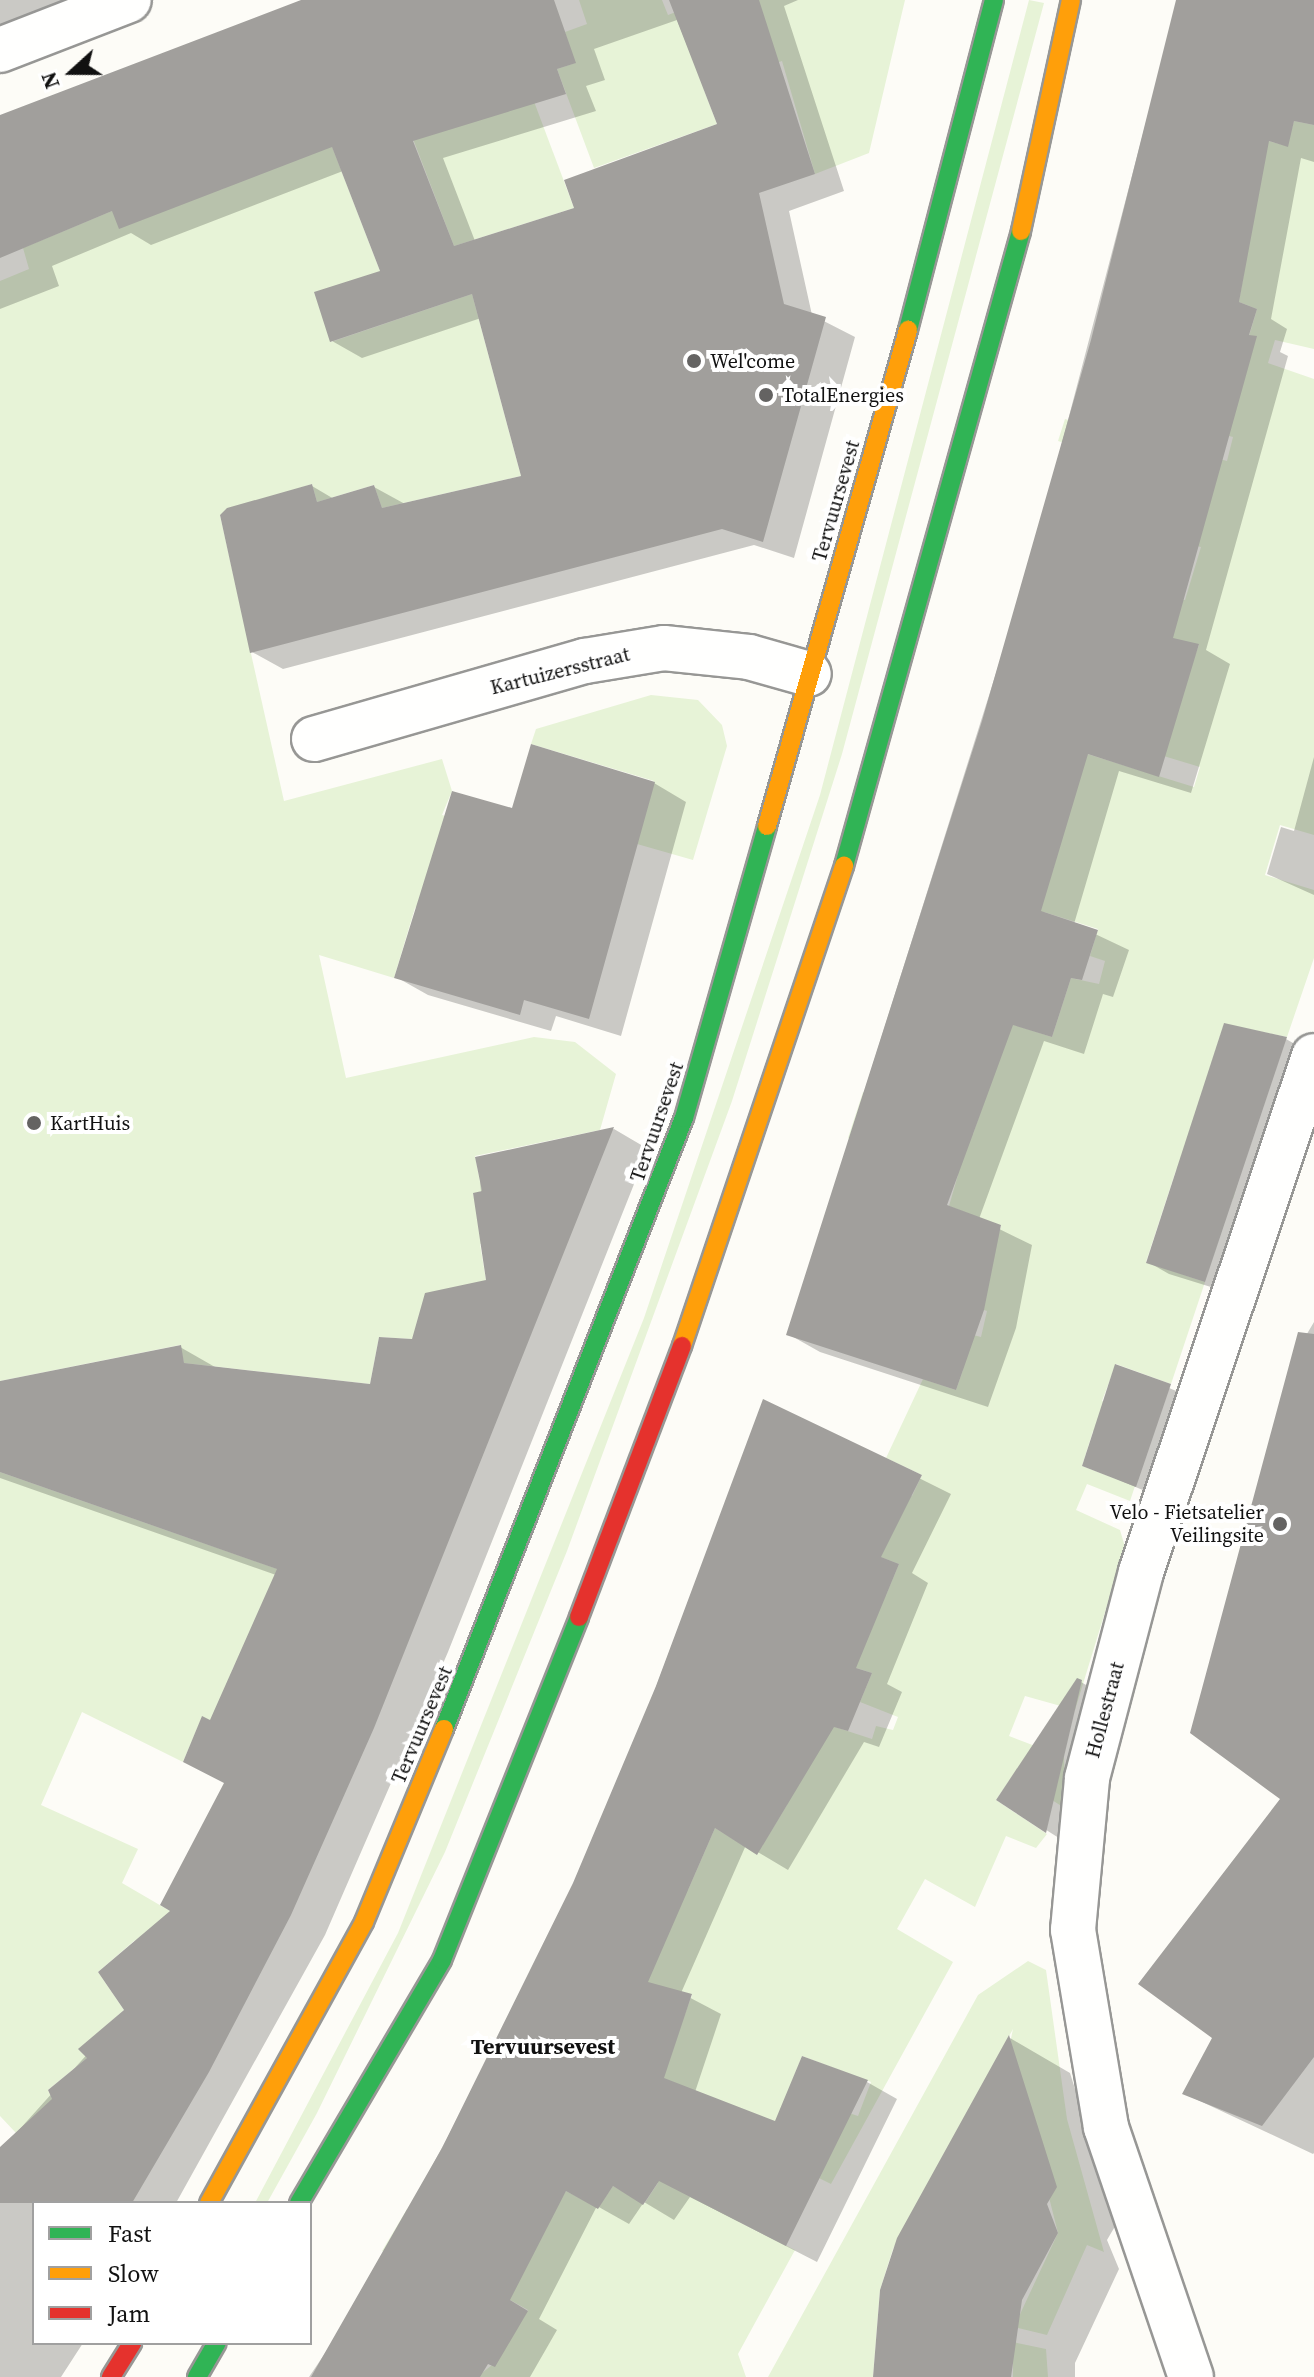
<!DOCTYPE html>
<html>
<head>
<meta charset="utf-8">
<style>
  body { margin:0 }
  #map { position:relative; width:1314px; height:2377px; overflow:hidden; background:#fdfcf7; font-family:"Source Serif 4",serif }
  div>[style] { position:absolute }
  .green>* { inset:0; background:#e7f3d7 }
  .shadow>* { inset:0; background:#0003 }
  .building>* { inset:0; background:#a19f9c }
  .roads { filter:drop-shadow(2px 0 #979795) drop-shadow(-2px 0 #979795) drop-shadow(0 2px #979795) drop-shadow(0 -2px #979795) }
  .street>* { height:44px; margin:-22px; padding:0 22px; transform-origin:22px; border-radius:22px; background:#fffffe }
  .fast>* { height:18px; margin:-9px; padding:0 9px; transform-origin:9px; border-radius:9px; background:#30b455 }
  .slow>* { height:18px; margin:-9px; padding:0 9px; transform-origin:9px; border-radius:9px; background:#ff9f0a }
  .jam>* { height:18px; margin:-9px; padding:0 9px; transform-origin:9px; border-radius:9px; background:#e5322d }
  .dots>* { width:22px; height:22px; translate:-50% -50%; box-sizing:border-box; border:4px solid #fff; border-radius:50% }
  span { translate:-50% -50%; white-space:nowrap; text-align:center; line-height:1.15; -webkit-text-stroke:8px #fff; paint-order:stroke }
  .poi-label { font-size:20px; color:#111 }
  .left { translate:0 -50%; text-align:left }
  .right { translate:-100% -50%; text-align:right }
  .street-label { font-size:20px; color:#111 }
  .neighbourhood-label { font-size:22px; color:#111; font-weight:700 }
  .legend { position:absolute; left:32px; top:2201px; width:280px; height:144px; box-sizing:border-box; background:#fff; border:2px solid #a0a0a0; margin:0; padding:10px 14px; list-style:none; font-size:24px; color:#111 }
  .legend li { display:flex; align-items:center; gap:16px; height:40px }
  .legend b { width:40px; border:2px solid #a0a0a0 }
  .north { position:absolute; left:32px; top:32px; width:80px; height:80px; -webkit-text-stroke:6px #fff; paint-order:stroke; rotate:249deg; font-size:22px; font-weight:700; line-height:32px; text-align:center; color:#111 }
  .north::after { content:''; display:block; margin:auto; width:28px; height:36px; background:#111; clip-path:polygon(50% 0,100% 100%,50% 72%,0 100%) }
</style>
</head>
<body>
<div id="map">
  <div class="green">
    <div style="clip-path:polygon(579px 0,662px 0,668px 15px,707px 0,905px 0,869px 153px,815px 174px,782px 61px,704px 90px,717px 124px,594px 168px,557px 69px,575px 63px,565px 32px,587px 24px)"></div>
    <div style="clip-path:polygon(1029px 0,1044px 3px,842px 754px,732px 1101px,567px 1551px,445px 1852px,317px 2113px,267px 2203px,255px 2203px,398px 1933px,644px 1318px,820px 795px)"></div>
    <div style="clip-path:polygon(506px 27px,574px 208px,454px 246px,387px 71px)"></div>
    <div style="clip-path:polygon(321px 118px,380px 271px,331px 342px,472px 294px,521px 476px,382px 508px,374px 485px,317px 502px,312px 484px,220px 515px,284px 801px,442px 759px,452px 791px,442px 815px,519px 836px,415px 908px,394px 978px,319px 955px,346px 1078px,534px 1037px,575px 1042px,616px 1074px,600px 1130px,475px 1156px,482px 1191px,473px 1194px,487px 1242px,480px 1244px,486px 1280px,412px 1339px,379px 1337px,370px 1384px,184px 1363px,180px 1345px,0 1381px,0 281px,29px 269px,23px 248px,112px 211px,223px 189px)"></div>
    <div style="clip-path:polygon(evenodd,1294px 121px,1314px 125px,1314px 349px,1275px 340px,1268px 363px,1314px 379px,1314px 835px,1280px 825px,1265px 875px,1314px 890px,1314px 958px,1287px 1037px,1224px 1024px,1182px 1156px,1238px 1182px,1233px 1199px,1176px 1170px,1146px 1262px,1205px 1282px,1171px 1384px,1116px 1364px,1102px 1401px,1114px 1406px,1105px 1435px,1093px 1431px,1082px 1466px,1135px 1486px,1130px 1501px,1087px 1484px,1076px 1510px,1120px 1530px,1125px 1547px,1075px 1710px,1025px 1696px,1009px 1736px,1064px 1757px,1066px 1809px,1013px 1775px,996px 1800px,1047px 1834px,1036px 1848px,1006px 1836px,975px 1907px,925px 1879px,897px 1929px,953px 1962px,831px 2184px,772px 2155px,756px 2187px,739px 2222px,795px 2250px,738px 2354px,746px 2377px,460px 2377px,466px 2364px,482px 2373px,492px 2365px,499px 2347px,432px 2314px,447px 2289px,382px 2251px,407px 2209px,517px 2267px,566px 2191px,598px 2208px,613px 2186px,644px 2204px,658px 2183px,588px 2143px,608px 2083px,653px 2096px,669px 2052px,638px 2036px,653px 2001px,685px 2014px,692px 1995px,645px 1982px,639px 1997px,634px 1995px,646px 1967px,618px 1955px,633px 1926px,620px 1920px,644px 1872px,688px 1890px,715px 1828px,757px 1854px,787px 1805px,770px 1797px,790px 1744px,751px 1727px,762px 1695px,780px 1709px,872px 1739px,876px 1726px,893px 1730px,898px 1717px,860px 1702px,872px 1673px,813px 1654px,822px 1628px,801px 1620px,818px 1565px,854px 1577px,862px 1551px,838px 1542px,849px 1510px,803px 1495px,815px 1460px,912px 1496px,922px 1475px,886px 1458px,923px 1379px,956px 1390px,963px 1370px,944px 1362px,954px 1330px,981px 1337px,987px 1311px,942px 1296px,958px 1244px,993px 1254px,1001px 1226px,949px 1206px,958px 1175px,848px 1138px,863px 1092px,973px 1134px,1011px 1024px,1052px 1037px,1071px 978px,1099px 984px,1105px 961px,1090px 956px,1098px 929px,1044px 912px,1036px 939px,1025px 935px,1047px 869px,1053px 870px,1084px 753px,1194px 787px,1200px 767px,1157px 754px,1182px 692px,1170px 687px,1181px 659px,1192px 663px,1199px 645px,1170px 638px,1177px 599px,1185px 600px,1201px 547px,1163px 538px,1167px 523px,1142px 515px,1152px 470px,1058px 441px,1065px 419px,1227px 461px,1233px 437px,1202px 429px,1213px 381px,1234px 387px,1257px 309px,1239px 302px,1253px 217px,1211px 205px,1213px 198px,1255px 208px,1268px 141px,1287px 146px,1294px 121px,867px 1552px,899px 1564px,886px 1595px,854px 1583px,867px 1552px,1294px 121px,802px 2056px,871px 2082px,858px 2116px,807px 2099px,809px 2091px,791px 2084px,802px 2056px,1294px 121px,477px 2281px,528px 2310px,512px 2337px,462px 2307px,477px 2281px)"></div>
    <div style="clip-path:polygon(651px 695px,698px 700px,722px 725px,727px 746px,693px 860px,637px 844px,654px 781px,531px 744px,536px 729px)"></div>
    <div style="clip-path:polygon(0 1472px,283px 1571px,232px 1670px,226px 1727px,202px 1717px,183px 1762px,82px 1712px,41px 1805px,138px 1849px,122px 1883px,182px 1918px,134px 1941px,98px 1972px,124px 2010px,79px 2049px,87px 2058px,48px 2090px,53px 2101px,16px 2133px,0 2116px)"></div>
    <div style="clip-path:polygon(1028px 1961px,1046px 1970px,1067px 2119px,1104px 2252px,1087px 2245px,1047px 2335px,1014px 2327px,1058px 2233px,1010px 2043px,1013px 2029px,893px 2249px,880px 2290px,873px 2377px,768px 2377px,978px 1995px)"></div>
    <div style="clip-path:polygon(1013px 2342px,1046px 2349px,1048px 2377px,1013px 2377px)"></div>
  </div>
  <div class="shadow">
    <div style="clip-path:polygon(0 0,70px 0,0 27px)"></div>
    <div style="clip-path:polygon(evenodd,306px 0,798px 0,784px 6px,844px 191px,789px 211px,812px 315px,855px 337px,794px 558px,754px 545px,283px 669px,252px 652px,312px 486px,334px 499px,374px 487px,405px 504px,523px 477px,481px 318px,362px 358px,332px 341px,382px 273px,343px 171px,151px 245px,131px 233px,52px 266px,59px 286px,0 309px,0 117px,306px 0,677px 20px,719px 125px,577px 210px,475px 241px,443px 158px,596px 111px,586px 86px,605px 80px,594px 49px,677px 20px)"></div>
    <div style="clip-path:polygon(1178px 0,1314px 0,1314px 162px,1301px 158px,1271px 319px,1287px 329px,1280px 352px,1288px 356px,1206px 650px,1230px 664px,1191px 793px,1119px 771px,1074px 924px,1129px 950px,1113px 997px,1103px 994px,1084px 1054px,1044px 1041px,979px 1219px,1032px 1245px,1016px 1328px,988px 1407px,820px 1352px,788px 1334px,1030px 565px)"></div>
    <div style="clip-path:polygon(1314px 757px,1314px 895px,1267px 874px,1281px 827px,1294px 831px)"></div>
    <div style="clip-path:polygon(654px 783px,686px 802px,621px 1036px,556px 1016px,551px 1031px,428px 995px,396px 977px,514px 811px)"></div>
    <div style="clip-path:polygon(1286px 1039px,1307px 1051px,1227px 1292px,1169px 1274px,1148px 1262px)"></div>
    <div style="clip-path:polygon(614px 1129px,648px 1149px,448px 1652px,325px 1935px,176px 2203px,34px 2203px,34px 2343px,83px 2343px,61px 2377px,0 2377px,0 2151px,127px 2010px,226px 1784px,211px 1722px,276px 1575px,0 1478px,0 1386px,180px 1347px,215px 1367px,372px 1386px,414px 1341px,489px 1282px,478px 1158px)"></div>
    <div style="clip-path:polygon(1314px 1322px,1314px 2153px,1313px 2154px,1185px 2094px,1214px 2037px,1282px 1799px,1292px 1359px)"></div>
    <div style="clip-path:polygon(1116px 1366px,1186px 1395px,1152px 1494px,1084px 1465px)"></div>
    <div style="clip-path:polygon(764px 1401px,951px 1494px,912px 1573px,928px 1583px,887px 1684px,902px 1692px,879px 1747px,864px 1742px,788px 1870px,746px 1845px,681px 1993px,721px 2014px,695px 2092px,776px 2124px,867px 2082px,897px 2099px,817px 2262px,690px 2197px,674px 2220px,644px 2202px,629px 2224px,597px 2206px,539px 2319px,557px 2330px,530px 2377px,309px 2377px,358px 2304px,518px 2006px,619px 1785px)"></div>
    <div style="clip-path:polygon(1081px 1682px,1098px 1692px,1062px 1840px,999px 1800px)"></div>
    <div style="clip-path:polygon(1010px 2038px,1070px 2073px,1117px 2223px,1107px 2240px,1119px 2269px,1075px 2363px,1075px 2377px,878px 2377px)"></div>
  </div>
  <div class="building">
    <div style="clip-path:polygon(301px 0,554px 0,576px 63px,557px 69px,566px 94px,413px 141px,454px 246px,574px 208px,564px 180px,717px 124px,669px 0,759px 0,815px 174px,759px 193px,784px 304px,826px 317px,763px 542px,722px 529px,250px 653px,220px 515px,227px 508px,312px 484px,317px 502px,374px 485px,382px 508px,521px 476px,472px 294px,330px 342px,314px 292px,380px 271px,332px 147px,119px 229px,112px 211px,0 258px,0 115px)"></div>
    <div style="clip-path:polygon(1176px 0,1314px 0,1314px 125px,1294px 121px,1288px 147px,1269px 141px,1239px 302px,1257px 309px,1249px 335px,1257px 336px,1173px 638px,1199px 644px,1159px 777px,1088px 754px,1041px 911px,1098px 930px,1082px 980px,1071px 978px,1052px 1037px,1013px 1025px,947px 1205px,1001px 1225px,984px 1310px,956px 1390px,786px 1335px,982px 721px,1091px 340px)"></div>
    <div style="clip-path:polygon(531px 744px,655px 782px,589px 1019px,524px 1000px,520px 1015px,394px 978px,452px 791px,512px 808px)"></div>
    <div style="clip-path:polygon(1224px 1023px,1287px 1037px,1205px 1282px,1146px 1263px)"></div>
    <div style="clip-path:polygon(614px 1127px,374px 1728px,291px 1915px,209px 2072px,132px 2203px,0 2203px,0 2147px,52px 2099px,48px 2090px,87px 2058px,78px 2049px,124px 2010px,98px 1972px,170px 1911px,160px 1905px,224px 1783px,183px 1762px,202px 1716px,210px 1720px,277px 1569px,0 1472px,0 1381px,181px 1345px,184px 1363px,370px 1384px,379px 1337px,412px 1339px,425px 1293px,486px 1280px,473px 1193px,482px 1191px,475px 1157px)"></div>
    <div style="clip-path:polygon(1298px 1332px,1314px 1334px,1314px 2057px,1262px 2126px,1182px 2094px,1212px 2038px,1138px 1984px,1280px 1799px,1190px 1733px)"></div>
    <div style="clip-path:polygon(1115px 1364px,1171px 1384px,1136px 1487px,1082px 1466px)"></div>
    <div style="clip-path:polygon(763px 1399px,922px 1475px,881px 1557px,899px 1564px,856px 1668px,872px 1673px,848px 1731px,834px 1727px,757px 1855px,715px 1828px,648px 1982px,692px 1994px,664px 2078px,775px 2121px,802px 2056px,868px 2080px,786px 2246px,659px 2181px,643px 2205px,613px 2186px,598px 2209px,566px 2191px,510px 2300px,528px 2311px,495px 2367px,488px 2364px,480px 2377px,311px 2377px,442px 2148px,573px 1883px,656px 1686px)"></div>
    <div style="clip-path:polygon(1077px 1678px,1082px 1680px,1046px 1833px,996px 1800px)"></div>
    <div style="clip-path:polygon(1009px 2035px,1057px 2187px,1047px 2204px,1058px 2233px,1022px 2300px,1011px 2377px,873px 2377px,880px 2290px,897px 2238px)"></div>
  </div>
  <div class="roads">
    <div class="street">
      <div style="left:0;top:50px;width:138px;rotate:-21.2deg"></div>
      <div style="left:314px;top:739px;width:282px;rotate:-16.1deg"></div>
      <div style="left:585px;top:661px;width:80px;rotate:-9.3deg"></div>
      <div style="left:664px;top:648px;width:85px;rotate:6deg"></div>
      <div style="left:749px;top:657px;width:62px;rotate:15.8deg"></div>
      <div style="left:1191px;top:2377px;width:264px;rotate:-108.8deg"></div>
      <div style="left:1106px;top:2127px;width:200px;rotate:-99.5deg"></div>
      <div style="left:1073px;top:1930px;width:153px;rotate:-84.7deg"></div>
      <div style="left:1087px;top:1778px;width:213px;rotate:-75.3deg"></div>
      <div style="left:1141px;top:1572px;width:544px;rotate:-71.47deg"></div>
    </div>
    <div class="fast">
      <div style="left:908px;top:330px;width:341px;rotate:-75.4deg"></div>
      <div style="left:844px;top:866px;width:659px;rotate:-74.42deg"></div>
      <div style="left:444px;top:1729px;width:656px;rotate:-68.56deg"></div>
      <div style="left:684px;top:1118px;width:304px;rotate:-74.1deg"></div>
      <div style="left:299px;top:2203px;width:282px;rotate:-59.5deg"></div>
      <div style="left:442px;top:1960px;width:369px;rotate:-68.2deg"></div>
      <div style="left:197px;top:2377px;width:39px;rotate:-60deg"></div>
    </div>
    <div class="slow">
      <div style="left:1021px;top:231px;width:236px;rotate:-77.8deg"></div>
      <div style="left:767px;top:826px;width:516px;rotate:-74.13deg"></div>
      <div style="left:682px;top:1346px;width:507px;rotate:-71.35deg"></div>
      <div style="left:209px;top:2203px;width:321px;rotate:-61.1deg"></div>
      <div style="left:364px;top:1922px;width:209px;rotate:-67.5deg"></div>
    </div>
    <div class="jam">
      <div style="left:579px;top:1617px;width:290px;rotate:-69.2deg"></div>
      <div style="left:111px;top:2377px;width:40px;rotate:-58deg"></div>
    </div>
  </div>
  <div class="dots">
    <div style="left:694px;top:361px;background:#646362"></div>
    <div style="left:766px;top:395px;background:#646362"></div>
    <div style="left:34px;top:1123px;background:#646362"></div>
    <div style="left:1280px;top:1524px;background:#646362"></div>
  </div>
  <div class="poi-label">
    <span class="left" style="left:710px;top:361px">Wel'come</span>
    <span class="left" style="left:782px;top:395px">TotalEnergies</span>
    <span class="left" style="left:50px;top:1123px">KartHuis</span>
    <span class="right" style="left:1264px;top:1524px">Velo - Fietsatelier<br>Veilingsite</span>
  </div>
  <div class="street-label">
    <span style="left:836px;top:501px;rotate:-74deg">Tervuursevest</span>
    <span style="left:560px;top:671px;rotate:-14deg">Kartuizersstraat</span>
    <span style="left:657px;top:1122px;rotate:-71deg">Tervuursevest</span>
    <span style="left:1105px;top:1710px;rotate:-75deg">Hollestraat</span>
    <span style="left:422px;top:1725px;rotate:-67deg">Tervuursevest</span>
  </div>
  <div class="neighbourhood-label">
    <span style="left:543px;top:2047px">Tervuursevest</span>
  </div>
  <ul class="legend">
  <li><b style="height:10px;background:#30b455"></b>Fast</li>
  <li><b style="height:10px;background:#ff9f0a"></b>Slow</li>
  <li><b style="height:10px;background:#e5322d"></b>Jam</li>
  </ul>
  <div class="north">N</div>
</div>
</body>
</html>
